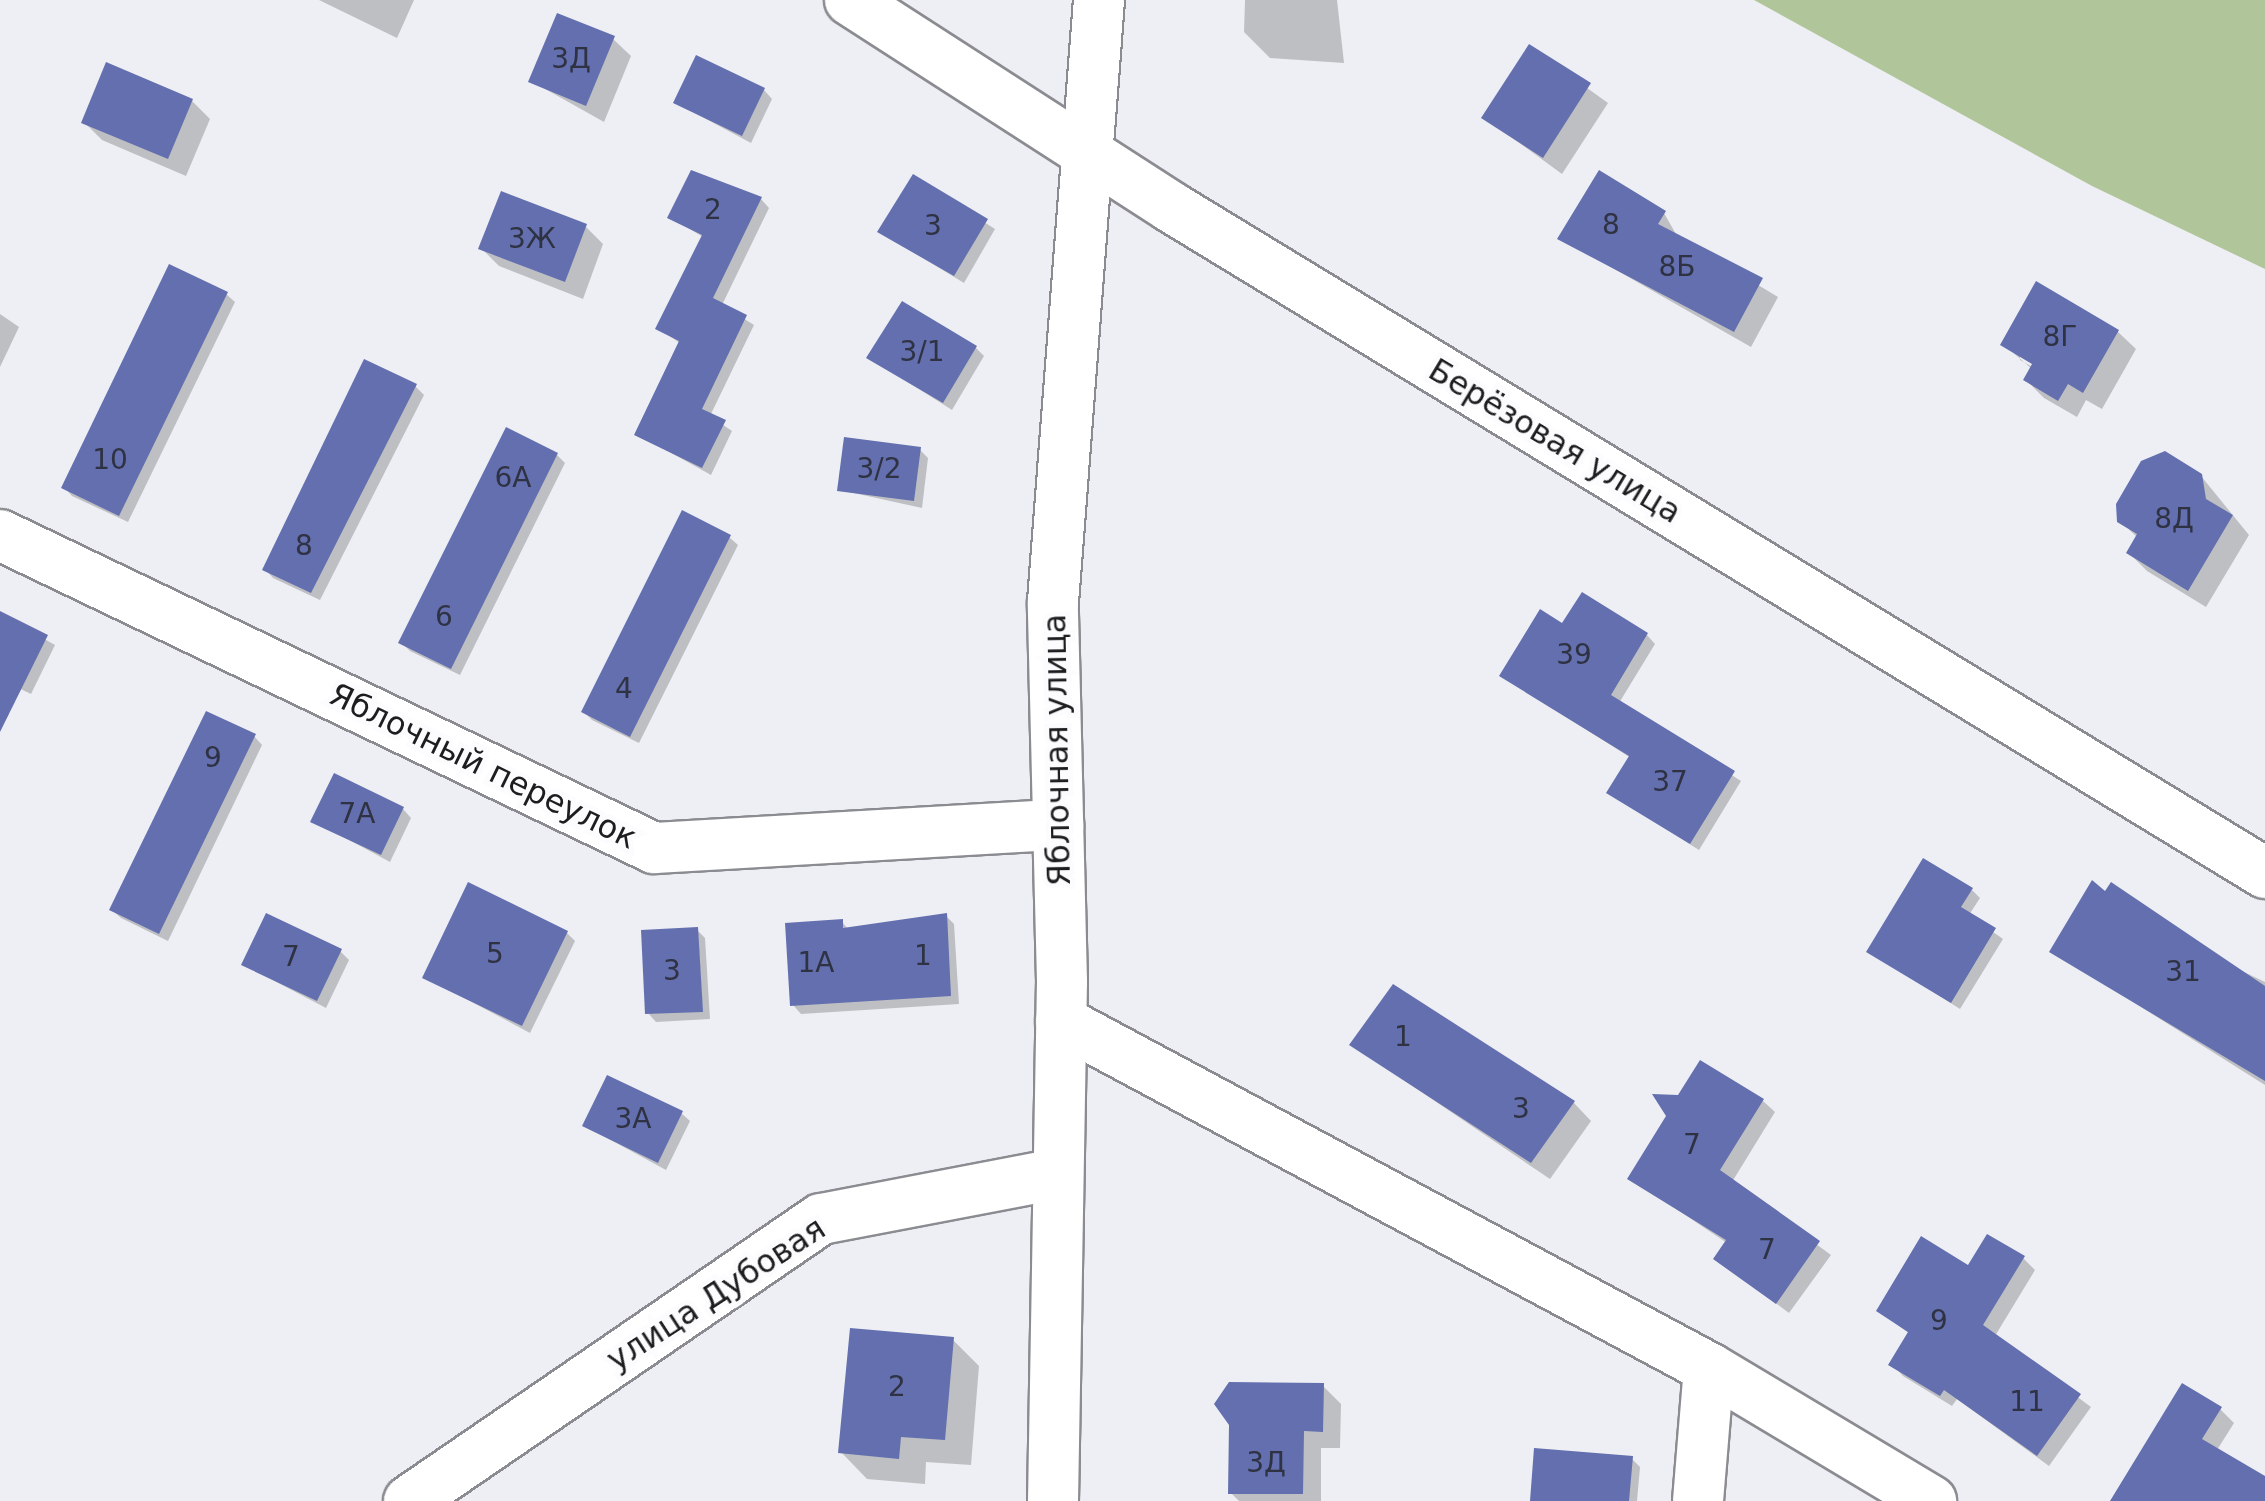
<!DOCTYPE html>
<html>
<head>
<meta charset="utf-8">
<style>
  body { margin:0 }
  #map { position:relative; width:2265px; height:1501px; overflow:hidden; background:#edeff4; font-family:"DejaVu Sans",sans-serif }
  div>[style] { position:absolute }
  .green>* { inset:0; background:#b0c69a }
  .shadow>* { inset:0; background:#0003 }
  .building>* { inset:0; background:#636fae }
  .roads { filter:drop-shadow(2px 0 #8b8c91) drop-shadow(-2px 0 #8b8c91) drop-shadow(0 2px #8b8c91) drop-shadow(0 -2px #8b8c91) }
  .street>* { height:50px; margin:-25px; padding:0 25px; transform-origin:25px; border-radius:25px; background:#fff }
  span { translate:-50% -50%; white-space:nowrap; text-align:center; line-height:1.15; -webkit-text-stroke:10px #fcfcfe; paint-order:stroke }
  .number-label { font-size:28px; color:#2e3243 }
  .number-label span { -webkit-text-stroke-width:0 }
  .street-label { font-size:32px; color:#1d1d1f }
</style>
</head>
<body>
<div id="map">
  <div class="green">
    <div style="clip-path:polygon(1754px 0,2265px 0,2265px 269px,2092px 186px)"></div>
  </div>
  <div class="shadow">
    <div style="clip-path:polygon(319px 0,414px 0,397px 38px)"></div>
    <div style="clip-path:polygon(1245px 0,1337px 0,1344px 63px,1270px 58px,1244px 32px)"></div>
    <div style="clip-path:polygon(613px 39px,631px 56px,604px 122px,531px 81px)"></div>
    <div style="clip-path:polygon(1530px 47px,1608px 103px,1562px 174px,1485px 118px)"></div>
    <div style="clip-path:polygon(764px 90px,772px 99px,751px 143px,676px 103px)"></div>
    <div style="clip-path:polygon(192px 101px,210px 119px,186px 176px,102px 140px,84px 122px)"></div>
    <div style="clip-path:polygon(913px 177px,995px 229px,964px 283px,880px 232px)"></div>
    <div style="clip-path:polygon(761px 199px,769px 208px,722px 305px,754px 325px,710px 416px,732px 431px,711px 475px,637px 434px,681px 344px,658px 328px,703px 237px,670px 217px)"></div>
    <div style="clip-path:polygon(1664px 213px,1677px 236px,1778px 297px,1751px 347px,1560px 238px)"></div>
    <div style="clip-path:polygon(585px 226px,603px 244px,583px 299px,499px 266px,481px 248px)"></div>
    <div style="clip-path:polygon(226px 294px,235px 302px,128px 522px,72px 496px,64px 487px)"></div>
    <div style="clip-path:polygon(0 314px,19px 327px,0 367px)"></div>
    <div style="clip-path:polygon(evenodd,2118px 332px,2136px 349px,2102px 409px,2086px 400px,2077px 417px,2044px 398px,2026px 380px,2032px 369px,2003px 344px,2118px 332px,2020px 354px,2044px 368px,2042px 372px,2020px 360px,2020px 354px)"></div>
    <div style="clip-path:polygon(976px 348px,984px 356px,952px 410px,870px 358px)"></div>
    <div style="clip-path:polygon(415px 386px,424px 395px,320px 600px,273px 578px,265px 569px)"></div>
    <div style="clip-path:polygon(920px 450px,928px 458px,922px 508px,840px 490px)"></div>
    <div style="clip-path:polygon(557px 455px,565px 463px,460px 675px,410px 651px,401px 642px)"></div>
    <div style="clip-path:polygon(2201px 476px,2249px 535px,2206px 607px,2147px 571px,2129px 553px,2138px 538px,2120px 521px)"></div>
    <div style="clip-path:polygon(729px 537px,738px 545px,639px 743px,592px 720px,584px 712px)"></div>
    <div style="clip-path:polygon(0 614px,55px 645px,31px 694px,0 679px)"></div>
    <div style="clip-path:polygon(1563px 626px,1647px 635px,1655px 644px,1619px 703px,1741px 781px,1699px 850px,1609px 793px,1631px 758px,1502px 676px)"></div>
    <div style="clip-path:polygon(254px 736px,262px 745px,168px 941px,121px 918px,112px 910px)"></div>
    <div style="clip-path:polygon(403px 809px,411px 818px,390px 862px,314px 821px)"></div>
    <div style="clip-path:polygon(1972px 890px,1980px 898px,1969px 915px,2003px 939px,1960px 1009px,1870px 952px)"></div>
    <div style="clip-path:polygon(946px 916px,954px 924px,959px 1004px,801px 1014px,793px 1005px,842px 922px,849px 930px)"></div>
    <div style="clip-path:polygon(697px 930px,705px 938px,710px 1019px,656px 1022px,648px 1013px)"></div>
    <div style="clip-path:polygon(567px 933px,575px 941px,530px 1033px,425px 977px)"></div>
    <div style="clip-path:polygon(2198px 950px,2265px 982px,2265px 1085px,2052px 951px)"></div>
    <div style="clip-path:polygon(340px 951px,349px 960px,326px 1008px,244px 965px)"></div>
    <div style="clip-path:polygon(1352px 1045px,1574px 1103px,1591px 1121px,1550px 1179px)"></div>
    <div style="clip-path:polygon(1763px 1101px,1775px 1112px,1732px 1182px,1831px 1255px,1789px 1313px,1716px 1259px,1727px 1243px,1630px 1178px)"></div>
    <div style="clip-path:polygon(681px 1113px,690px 1121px,666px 1170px,585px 1126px)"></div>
    <div style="clip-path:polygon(2023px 1258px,2035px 1270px,1995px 1336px,2091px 1407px,2049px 1466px,1957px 1399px,1952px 1406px,1903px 1376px,1892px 1364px,1910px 1334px,1879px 1311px,1969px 1268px)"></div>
    <div style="clip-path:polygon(953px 1340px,979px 1366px,971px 1465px,926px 1462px,925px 1484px,867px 1479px,841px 1452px)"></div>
    <div style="clip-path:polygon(1323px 1386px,1341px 1404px,1340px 1448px,1321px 1448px,1321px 1501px,1239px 1501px,1231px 1493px)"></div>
    <div style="clip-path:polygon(2220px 1409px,2234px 1423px,2217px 1450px,2265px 1479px,2265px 1501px,2126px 1501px)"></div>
    <div style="clip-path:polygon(1631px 1458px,1640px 1467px,1637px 1501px,1533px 1501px)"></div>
  </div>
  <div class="building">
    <div style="clip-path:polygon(557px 13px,615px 36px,586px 106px,528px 82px)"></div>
    <div style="clip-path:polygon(1529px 44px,1591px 83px,1543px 158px,1481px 118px)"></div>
    <div style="clip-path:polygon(696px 55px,765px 88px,742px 136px,673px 103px)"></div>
    <div style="clip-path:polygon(106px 62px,193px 99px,168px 159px,81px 123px)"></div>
    <div style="clip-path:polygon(691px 170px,762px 197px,713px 298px,747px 315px,702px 409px,726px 420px,702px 468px,634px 435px,679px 341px,655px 329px,702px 235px,667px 218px)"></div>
    <div style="clip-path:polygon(1599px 170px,1666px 211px,1658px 224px,1763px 278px,1734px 332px,1557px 239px)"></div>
    <div style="clip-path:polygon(913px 174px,988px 219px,954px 276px,877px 232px)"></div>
    <div style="clip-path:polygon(501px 191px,587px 224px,565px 282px,478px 249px)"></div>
    <div style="clip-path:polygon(169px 264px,228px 292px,119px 516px,61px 488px)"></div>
    <div style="clip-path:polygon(2036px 281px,2119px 330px,2083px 393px,2068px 384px,2058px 401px,2023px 380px,2032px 364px,2000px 345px)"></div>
    <div style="clip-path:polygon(902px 301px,977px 346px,943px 403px,866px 358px)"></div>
    <div style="clip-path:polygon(364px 359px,417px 384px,311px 593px,262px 570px)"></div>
    <div style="clip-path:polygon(506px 427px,558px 453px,451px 669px,398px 643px)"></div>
    <div style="clip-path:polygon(844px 437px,921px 447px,914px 501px,837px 491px)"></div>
    <div style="clip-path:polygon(2165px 451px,2202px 474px,2206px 499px,2233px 515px,2188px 591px,2126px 553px,2137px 534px,2117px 522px,2116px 504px,2141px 461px)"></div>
    <div style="clip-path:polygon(682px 510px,731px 535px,630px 737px,581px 712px)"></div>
    <div style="clip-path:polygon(1582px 592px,1648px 633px,1611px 695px,1735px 771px,1690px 844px,1606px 793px,1629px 756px,1499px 676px,1540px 609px,1562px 623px)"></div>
    <div style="clip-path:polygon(0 611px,48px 635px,0 732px)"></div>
    <div style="clip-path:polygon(206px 711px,256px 734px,159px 934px,109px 910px)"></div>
    <div style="clip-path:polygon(334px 773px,404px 807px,381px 855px,310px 822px)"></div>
    <div style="clip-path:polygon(1923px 858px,1973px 888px,1961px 907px,1996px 928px,1951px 1003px,1866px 952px)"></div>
    <div style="clip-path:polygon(2092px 880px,2105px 891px,2111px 882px,2265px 986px,2265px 1081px,2049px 952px)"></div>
    <div style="clip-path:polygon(468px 882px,568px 931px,522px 1026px,422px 978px)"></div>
    <div style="clip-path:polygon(266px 913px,342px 949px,317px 1001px,241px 965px)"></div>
    <div style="clip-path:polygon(947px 913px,951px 996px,790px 1006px,785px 923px,843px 919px,843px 928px)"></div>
    <div style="clip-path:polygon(698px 927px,703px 1012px,645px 1014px,641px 930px)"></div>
    <div style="clip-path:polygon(1393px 984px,1575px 1101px,1531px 1163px,1349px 1045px)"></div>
    <div style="clip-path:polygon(1700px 1060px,1764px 1099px,1720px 1170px,1820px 1241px,1776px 1304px,1713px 1259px,1726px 1240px,1627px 1179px,1666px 1116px,1652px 1094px,1678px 1095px)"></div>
    <div style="clip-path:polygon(607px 1075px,683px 1111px,658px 1163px,582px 1126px)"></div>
    <div style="clip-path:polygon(1987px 1234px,2025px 1256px,1983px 1325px,2081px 1394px,2037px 1456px,1944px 1390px,1940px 1396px,1888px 1365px,1908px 1332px,1876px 1311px,1921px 1236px,1968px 1265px)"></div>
    <div style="clip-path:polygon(850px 1328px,954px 1337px,945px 1440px,901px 1437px,899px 1459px,838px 1453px)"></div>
    <div style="clip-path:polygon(1229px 1382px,1324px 1383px,1323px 1432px,1304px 1431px,1303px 1494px,1228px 1494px,1229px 1425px,1214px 1404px)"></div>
    <div style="clip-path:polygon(2182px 1383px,2222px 1407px,2202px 1439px,2265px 1476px,2265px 1501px,2110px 1501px)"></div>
    <div style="clip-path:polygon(1534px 1448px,1633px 1456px,1629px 1501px,1530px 1501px)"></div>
  </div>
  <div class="roads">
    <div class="street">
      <div style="left:850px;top:0;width:382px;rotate:32.8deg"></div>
      <div style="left:1171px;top:207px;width:1281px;rotate:31.33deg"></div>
      <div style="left:0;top:535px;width:725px;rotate:25.58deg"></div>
      <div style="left:654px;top:848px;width:405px;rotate:-3.3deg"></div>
      <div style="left:1061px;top:1021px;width:735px;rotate:28.17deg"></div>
      <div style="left:1709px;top:1368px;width:259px;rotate:30.9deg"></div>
      <div style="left:409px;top:1501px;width:499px;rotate:-34.4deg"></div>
      <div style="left:821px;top:1219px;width:241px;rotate:-10.8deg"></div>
      <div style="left:1053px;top:1501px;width:519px;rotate:-89.01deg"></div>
      <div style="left:1062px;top:982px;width:380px;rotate:-91.4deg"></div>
      <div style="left:1053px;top:602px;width:604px;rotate:-85.63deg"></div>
      <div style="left:1698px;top:1501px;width:133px;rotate:-85.3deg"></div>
    </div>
  </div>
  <div class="number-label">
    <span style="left:571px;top:59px">3Д</span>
    <span style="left:713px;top:210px">2</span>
    <span style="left:1611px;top:225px">8</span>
    <span style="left:933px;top:226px">3</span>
    <span style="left:532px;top:239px">3Ж</span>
    <span style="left:1677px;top:267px">8Б</span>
    <span style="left:2060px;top:337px">8Г</span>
    <span style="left:922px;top:352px">3/1</span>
    <span style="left:110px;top:460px">10</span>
    <span style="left:879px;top:469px">3/2</span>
    <span style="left:513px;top:478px">6А</span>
    <span style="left:2174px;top:519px">8Д</span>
    <span style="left:304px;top:546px">8</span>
    <span style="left:444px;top:617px">6</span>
    <span style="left:1574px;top:655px">39</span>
    <span style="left:624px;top:689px">4</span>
    <span style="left:213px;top:758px">9</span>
    <span style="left:1670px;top:782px">37</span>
    <span style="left:357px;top:814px">7А</span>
    <span style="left:495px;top:954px">5</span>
    <span style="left:923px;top:956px">1</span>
    <span style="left:291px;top:957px">7</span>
    <span style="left:816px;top:963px">1А</span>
    <span style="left:672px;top:971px">3</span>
    <span style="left:2183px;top:972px">31</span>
    <span style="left:1403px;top:1037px">1</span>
    <span style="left:1521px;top:1109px">3</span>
    <span style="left:633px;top:1119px">3А</span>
    <span style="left:1692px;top:1145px">7</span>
    <span style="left:1767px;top:1250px">7</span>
    <span style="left:1939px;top:1321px">9</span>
    <span style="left:897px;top:1387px">2</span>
    <span style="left:2027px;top:1402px">11</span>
    <span style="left:1266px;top:1463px">3Д</span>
  </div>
  <div class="street-label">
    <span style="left:1555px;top:441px;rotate:31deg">Берёзовая улица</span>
    <span style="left:1057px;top:750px;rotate:-91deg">Яблочная улица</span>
    <span style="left:483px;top:766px;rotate:26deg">Яблочный переулок</span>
    <span style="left:716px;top:1294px;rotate:-33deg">улица Дубовая</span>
  </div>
</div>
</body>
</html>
